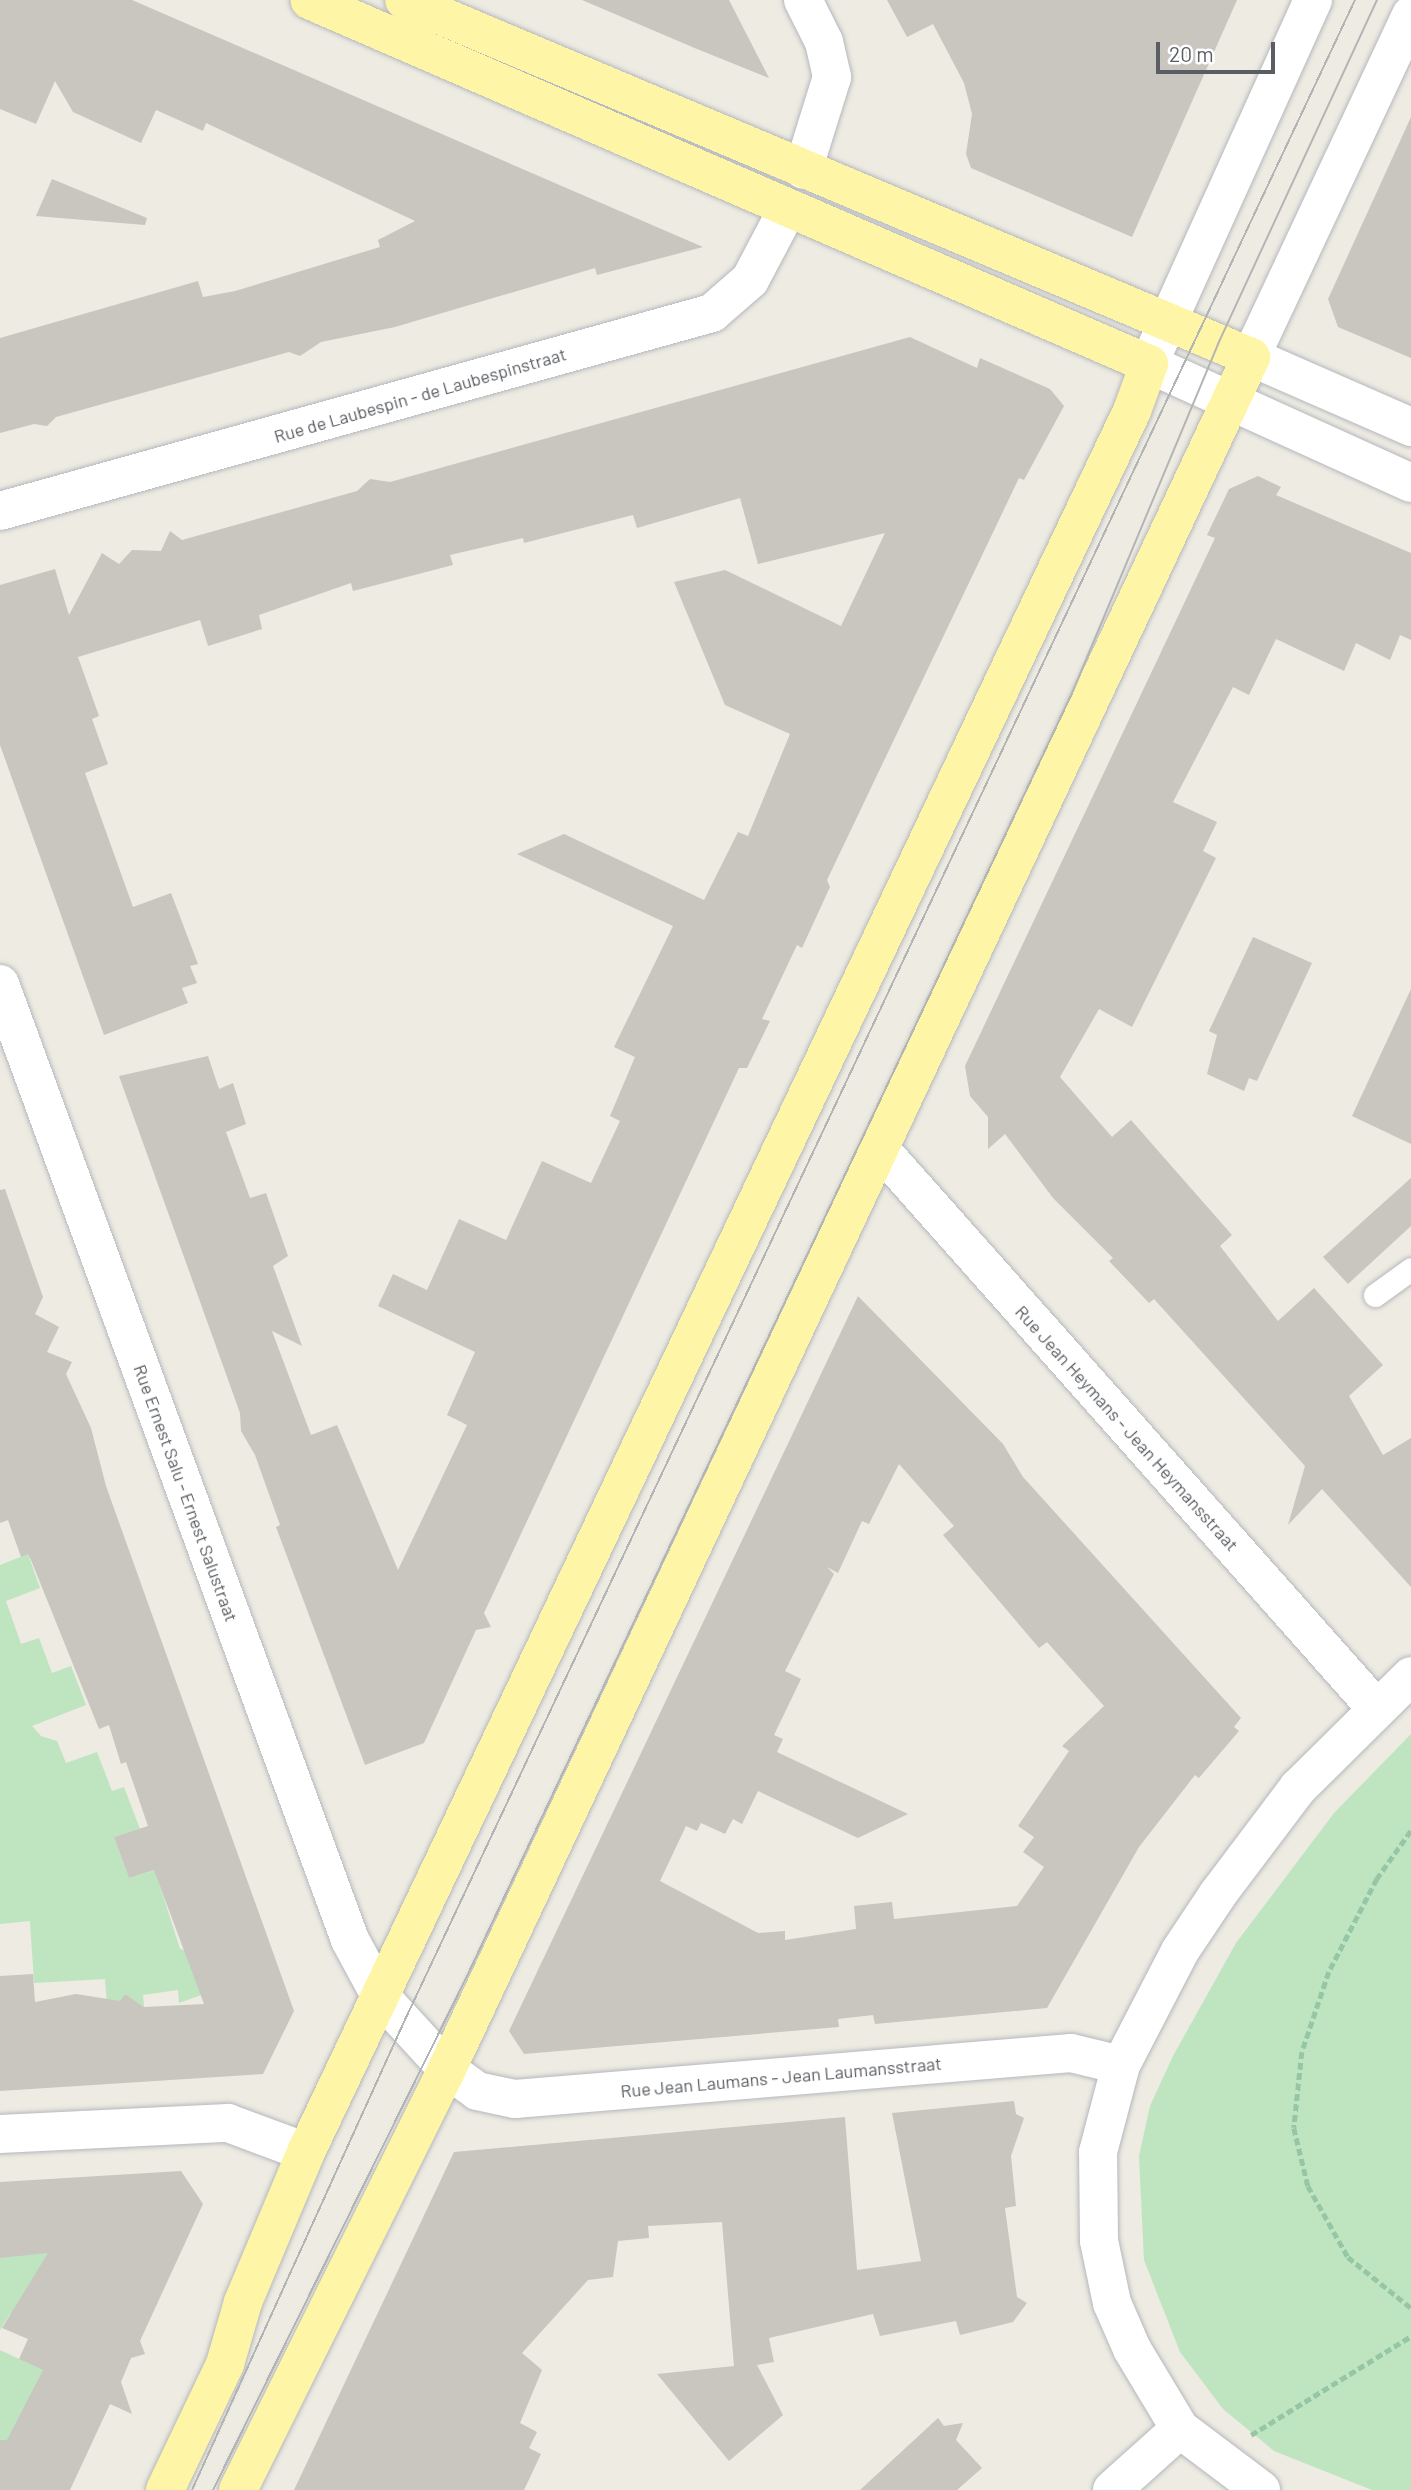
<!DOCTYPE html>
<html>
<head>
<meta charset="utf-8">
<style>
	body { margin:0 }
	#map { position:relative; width:1411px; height:2490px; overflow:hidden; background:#edebe2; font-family:Barlow,sans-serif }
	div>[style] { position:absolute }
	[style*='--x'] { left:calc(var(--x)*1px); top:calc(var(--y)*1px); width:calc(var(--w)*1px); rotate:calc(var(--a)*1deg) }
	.green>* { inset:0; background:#bee5c0 }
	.building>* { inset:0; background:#c8c6bf }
	.path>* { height:4.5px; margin-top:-2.25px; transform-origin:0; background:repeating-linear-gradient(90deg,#97c6a7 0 7px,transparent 0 10.5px) }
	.roads { filter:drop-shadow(0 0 2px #b5b8bd) drop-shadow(0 0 2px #b5b8bd) }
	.lane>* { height:23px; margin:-11.5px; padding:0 11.5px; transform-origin:11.5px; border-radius:11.5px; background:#fff }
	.street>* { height:38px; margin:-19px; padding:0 19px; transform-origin:19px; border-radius:19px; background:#fff }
	.secondary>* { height:38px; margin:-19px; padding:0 19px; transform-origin:19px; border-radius:19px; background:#fff }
	.primary>* { height:38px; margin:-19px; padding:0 19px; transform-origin:19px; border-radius:19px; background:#fff5a6 }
	.tram>* { height:2px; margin:-1px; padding:0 1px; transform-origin:1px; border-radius:1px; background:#b3b4b4 }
	span { translate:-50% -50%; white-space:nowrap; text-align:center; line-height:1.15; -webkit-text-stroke:6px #fff; paint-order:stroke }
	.street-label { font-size:18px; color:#5a5e63 }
	.scale { position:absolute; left:1156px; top:42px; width:119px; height:32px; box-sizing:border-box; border:4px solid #5a5e63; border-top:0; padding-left:9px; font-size:21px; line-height:24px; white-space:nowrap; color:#5a5e63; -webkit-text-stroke:5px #fff; paint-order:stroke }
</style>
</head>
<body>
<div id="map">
	<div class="green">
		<div style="clip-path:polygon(28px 1554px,40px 1588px,6px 1601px,21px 1644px,39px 1638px,52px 1673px,71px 1666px,86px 1705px,32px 1726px,41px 1736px,57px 1741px,66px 1763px,97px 1752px,112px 1791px,124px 1787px,140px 1829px,114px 1837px,129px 1878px,155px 1870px,180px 1949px,191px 1952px,207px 1993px,179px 2003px,178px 1990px,143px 1995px,144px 2007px,125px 1994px,108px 2018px,105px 1979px,34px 1983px,30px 1921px,0 1924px,0 1565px)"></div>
		<div style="clip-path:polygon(1411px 1734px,1411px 2490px,1372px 2490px,1274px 2451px,1223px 2409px,1180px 2352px,1144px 2260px,1139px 2156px,1150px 2106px,1173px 2056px,1236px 1943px,1334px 1813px)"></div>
		<div style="clip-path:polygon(59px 2233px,18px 2318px,10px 2314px,0 2330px,0 2258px)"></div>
		<div style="clip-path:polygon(0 2350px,43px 2370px,15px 2440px,0 2440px)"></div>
	</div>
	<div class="building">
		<div style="clip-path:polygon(0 0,132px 0,703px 247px,597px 275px,595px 268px,395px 327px,321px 342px,300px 356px,289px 352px,56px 417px,47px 426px,34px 424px,0 433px,0 338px,198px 281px,203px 297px,235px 291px,380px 247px,378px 240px,415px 221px,206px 123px,203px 131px,156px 110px,141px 143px,73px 112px,55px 81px,36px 124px,0 109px)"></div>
		<div style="clip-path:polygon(582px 0,729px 0,769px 78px,697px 49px)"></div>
		<div style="clip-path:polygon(887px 0,1237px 0,1132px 237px,971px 168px,966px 154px,972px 114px,964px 83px,933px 24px,907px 37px)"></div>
		<div style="clip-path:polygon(1411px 117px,1411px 358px,1338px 327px,1328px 299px)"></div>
		<div style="clip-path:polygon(52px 179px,147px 218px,145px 225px,36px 216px)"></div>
		<div style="clip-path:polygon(910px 337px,977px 368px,980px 358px,1050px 389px,1064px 406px,1024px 480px,1019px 478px,827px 880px,830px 887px,802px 948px,797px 945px,762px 1019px,770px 1021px,747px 1068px,739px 1068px,484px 1613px,491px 1627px,476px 1630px,424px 1743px,365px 1765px,276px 1527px,280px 1525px,255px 1455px,241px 1431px,240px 1413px,119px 1076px,208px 1056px,219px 1089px,233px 1083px,246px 1124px,226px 1132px,250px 1198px,266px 1193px,288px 1256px,273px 1266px,302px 1346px,272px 1331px,311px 1435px,337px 1425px,398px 1570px,467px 1425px,447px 1415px,475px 1352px,378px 1306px,393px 1274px,427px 1290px,459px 1219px,506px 1240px,542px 1161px,591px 1183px,620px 1121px,610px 1116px,635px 1057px,614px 1047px,673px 926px,517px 854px,564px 834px,704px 900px,738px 832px,748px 836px,790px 734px,725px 705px,674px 582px,725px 570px,841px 626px,885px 533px,758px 564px,740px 498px,637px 528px,633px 515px,524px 543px,523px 538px,450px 555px,453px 565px,353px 591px,351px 583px,259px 615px,262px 629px,208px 646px,200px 620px,78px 657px,99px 716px,92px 719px,108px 764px,85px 773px,133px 907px,171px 893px,198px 964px,190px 966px,197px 983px,182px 988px,188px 1003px,104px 1035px,0 745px,0 585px,55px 569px,69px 615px,102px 553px,119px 564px,132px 550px,161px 551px,170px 531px,182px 540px,357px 491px,370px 479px,390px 482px)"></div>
		<div style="clip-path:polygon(1258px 476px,1281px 487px,1276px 495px,1411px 553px,1411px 640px,1400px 635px,1390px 660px,1356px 643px,1344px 671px,1276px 639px,1249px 695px,1233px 687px,1173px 802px,1217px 822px,1203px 851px,1216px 858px,1132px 1027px,1099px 1009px,1060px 1077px,1112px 1137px,1131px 1120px,1232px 1235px,1220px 1246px,1278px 1321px,1314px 1288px,1383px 1365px,1349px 1396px,1383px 1455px,1411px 1438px,1411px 1587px,1322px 1489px,1288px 1525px,1305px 1466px,1154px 1299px,1149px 1303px,1109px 1261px,1113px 1258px,1053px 1198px,1005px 1134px,988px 1149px,988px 1117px,970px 1096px,965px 1066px,1215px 538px,1207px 535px,1229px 489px)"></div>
		<div style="clip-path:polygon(1253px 937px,1312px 963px,1257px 1081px,1249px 1078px,1244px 1091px,1207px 1074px,1217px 1035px,1209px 1031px)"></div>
		<div style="clip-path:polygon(1411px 989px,1411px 1144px,1352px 1116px)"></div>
		<div style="clip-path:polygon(1411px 1178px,1411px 1226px,1348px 1284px,1323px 1257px)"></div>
		<div style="clip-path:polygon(5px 1189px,43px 1297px,35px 1314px,59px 1327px,47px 1352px,72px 1362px,66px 1374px,91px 1428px,106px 1486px,294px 2011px,263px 2074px,0 2091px,0 1976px,33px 1974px,35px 2002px,76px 1994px,120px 2001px,125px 1994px,144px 2007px,204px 2004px,154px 1870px,129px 1878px,114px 1837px,148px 1826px,126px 1762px,121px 1764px,109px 1725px,99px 1729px,31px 1560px,28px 1554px,21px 1557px,8px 1520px,0 1523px,0 1190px)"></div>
		<div style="clip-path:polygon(evenodd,858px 1296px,1003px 1444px,1023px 1477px,1241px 1718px,1234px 1727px,1239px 1731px,1199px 1778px,1195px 1775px,1139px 1847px,1047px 2008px,875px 2024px,873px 2015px,838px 2019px,839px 2027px,524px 2054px,509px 2031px,858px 1296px,899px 1464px,954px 1526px,943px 1535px,1039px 1648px,1047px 1642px,1104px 1706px,1062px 1746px,1069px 1751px,1018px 1826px,1034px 1837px,1023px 1852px,1044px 1867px,1017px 1906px,894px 1919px,892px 1902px,854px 1906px,856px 1929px,785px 1940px,785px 1931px,758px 1933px,660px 1881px,686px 1826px,697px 1831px,701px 1823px,725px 1834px,733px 1819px,742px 1824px,758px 1791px,858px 1838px,908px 1814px,777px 1752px,783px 1739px,774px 1735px,801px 1679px,785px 1671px,834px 1574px,827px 1567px,838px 1573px,862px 1521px,869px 1524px,899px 1464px)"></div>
		<div style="clip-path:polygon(1014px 2101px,1016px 2114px,1024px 2118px,1011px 2156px,1016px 2206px,1005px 2208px,1017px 2297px,1027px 2303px,1013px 2322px,960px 2335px,956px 2321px,880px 2336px,873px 2314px,769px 2338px,774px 2362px,757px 2365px,783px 2415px,729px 2461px,657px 2374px,734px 2366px,722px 2222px,648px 2226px,649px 2238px,618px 2241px,613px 2277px,588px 2280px,522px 2353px,542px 2370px,520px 2423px,537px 2432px,529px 2448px,541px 2454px,524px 2490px,294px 2490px,454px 2152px,845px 2117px,857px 2270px,921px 2261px,892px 2113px)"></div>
		<div style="clip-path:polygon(181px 2171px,203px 2204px,140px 2341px,145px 2354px,131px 2358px,121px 2382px,132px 2414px,110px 2404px,70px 2490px,0 2490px,0 2440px,7px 2440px,43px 2370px,19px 2359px,28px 2339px,2px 2328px,48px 2253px,0 2258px,0 2182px)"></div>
		<div style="clip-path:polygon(938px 2418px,944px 2426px,963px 2423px,956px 2440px,982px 2468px,957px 2490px,860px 2490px)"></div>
	</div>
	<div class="path">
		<div style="--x:1411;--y:1831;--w:59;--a:125.3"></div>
		<div style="--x:1377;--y:1879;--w:105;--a:117.3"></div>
		<div style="--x:1329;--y:1972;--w:84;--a:108.6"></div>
		<div style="--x:1302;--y:2052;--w:76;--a:96"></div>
		<div style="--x:1294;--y:2128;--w:60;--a:76.4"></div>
		<div style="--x:1308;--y:2186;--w:81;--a:60.6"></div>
		<div style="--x:1348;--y:2257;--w:81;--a:39"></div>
		<div style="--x:1251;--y:2435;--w:188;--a:-31.7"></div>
	</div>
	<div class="roads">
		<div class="lane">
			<div style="--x:1375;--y:1295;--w:44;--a:-35.8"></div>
		</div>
		<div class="street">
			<div style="--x:803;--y:0;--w:47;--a:63.4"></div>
			<div style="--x:824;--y:42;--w:36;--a:77"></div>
			<div style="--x:832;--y:77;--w:97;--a:107.3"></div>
			<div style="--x:0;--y:511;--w:739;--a:-15.54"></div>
			<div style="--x:712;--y:313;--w:50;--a:-41"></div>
			<div style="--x:750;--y:280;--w:81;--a:-62.2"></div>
			<div style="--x:0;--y:984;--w:1018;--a:69.89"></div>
			<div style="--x:350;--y:1940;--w:65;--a:61.5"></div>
			<div style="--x:880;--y:1149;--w:746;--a:48.42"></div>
			<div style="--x:447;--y:2069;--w:37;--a:36"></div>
			<div style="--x:477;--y:2091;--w:39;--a:12"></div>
			<div style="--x:515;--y:2099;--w:558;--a:-4.73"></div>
			<div style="--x:1071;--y:2053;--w:51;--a:13.5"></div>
			<div style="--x:0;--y:2134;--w:228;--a:-2.8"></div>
			<div style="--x:228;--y:2123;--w:83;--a:20.4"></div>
			<div style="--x:1112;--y:2490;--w:91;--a:-41.9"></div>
			<div style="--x:1261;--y:2490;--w:101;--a:-143"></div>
			<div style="--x:1180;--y:2429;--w:93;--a:-121"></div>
			<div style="--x:1132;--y:2349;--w:50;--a:-113.5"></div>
			<div style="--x:1112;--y:2303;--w:63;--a:-101.8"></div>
			<div style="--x:1099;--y:2241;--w:89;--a:-90.6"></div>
			<div style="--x:1098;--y:2152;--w:90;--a:-75.2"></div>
			<div style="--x:1121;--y:2065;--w:128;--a:-62.6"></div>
			<div style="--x:1180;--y:1951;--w:69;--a:-56.3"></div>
			<div style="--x:1218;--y:1894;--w:133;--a:-53"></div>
			<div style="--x:1298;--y:1788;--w:159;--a:-44.7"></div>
		</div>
		<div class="secondary">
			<div style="--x:1313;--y:0;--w:399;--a:114.3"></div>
			<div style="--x:1149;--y:364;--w:288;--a:24.4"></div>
			<div style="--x:1411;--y:15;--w:378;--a:115.1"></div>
			<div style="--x:1251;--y:357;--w:175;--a:23.6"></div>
			<div style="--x:381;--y:1997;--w:98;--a:47.5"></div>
		</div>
		<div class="primary">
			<div style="--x:165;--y:2490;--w:140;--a:-64.5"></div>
			<div style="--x:225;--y:2364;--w:65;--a:-73.8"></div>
			<div style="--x:243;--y:2302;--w:163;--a:-67.2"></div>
			<div style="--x:306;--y:2152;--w:1927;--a:-64.62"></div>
			<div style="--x:1132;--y:411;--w:50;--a:-70.1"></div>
			<div style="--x:1149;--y:364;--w:915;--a:-156.57"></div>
			<div style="--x:238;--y:2490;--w:470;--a:-63.6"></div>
			<div style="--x:447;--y:2069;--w:1891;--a:-64.84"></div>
			<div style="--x:1251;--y:357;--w:919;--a:-157.15"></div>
		</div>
	</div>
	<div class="tram">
		<div style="--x:192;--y:2490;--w:512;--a:-65.64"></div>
		<div style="--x:403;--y:2024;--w:2237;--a:-64.81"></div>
		<div style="--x:213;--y:2490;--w:576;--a:-63.7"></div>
		<div style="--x:468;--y:1974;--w:1418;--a:-64.75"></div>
		<div style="--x:1073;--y:691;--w:376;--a:-67.3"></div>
		<div style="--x:1218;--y:344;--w:379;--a:-65.2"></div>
	</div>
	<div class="street-label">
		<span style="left:420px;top:395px;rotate:-16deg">Rue de Laubespin - de Laubespinstraat</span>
		<span style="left:1127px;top:1428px;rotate:48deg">Rue Jean Heymans - Jean Heymansstraat</span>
		<span style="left:186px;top:1493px;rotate:70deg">Rue Ernest Salu - Ernest Salustraat</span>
		<span style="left:781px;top:2077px;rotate:-5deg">Rue Jean Laumans - Jean Laumansstraat</span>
	</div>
	<div class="scale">20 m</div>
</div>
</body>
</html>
